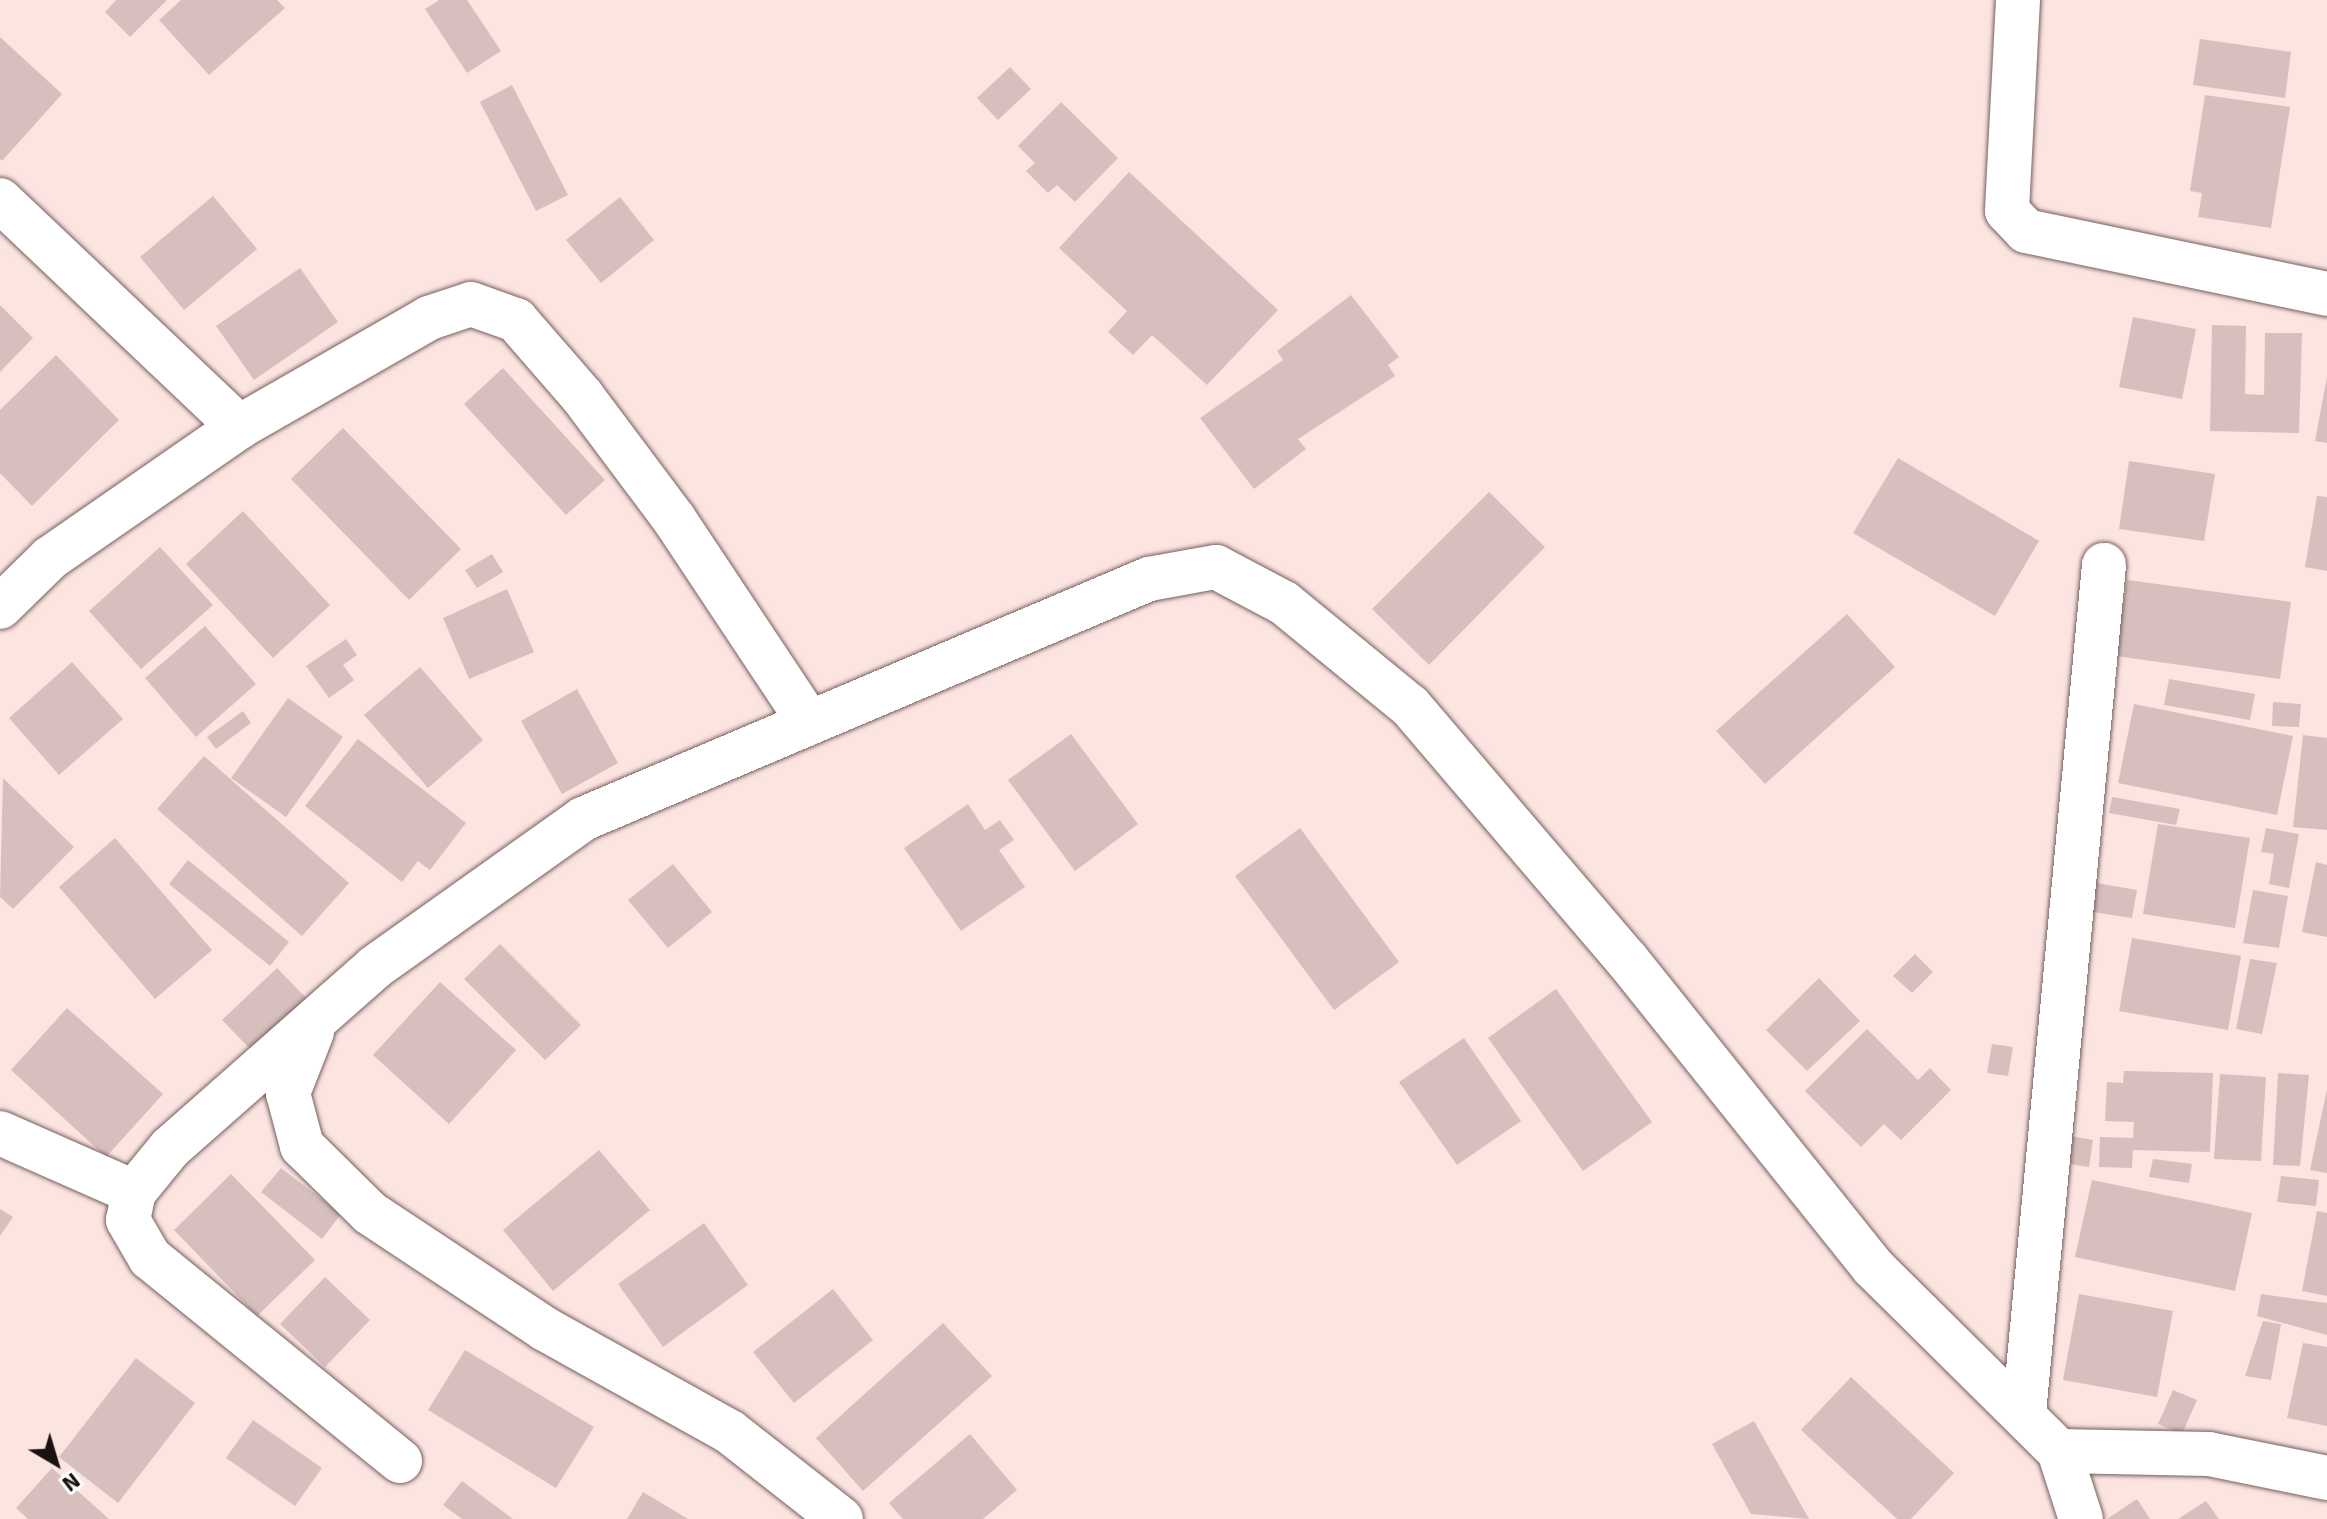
<!DOCTYPE html>
<html>
<head>
<meta charset="utf-8">
<style>
	body { margin:0 }
	#map { position:relative; width:2327px; height:1519px; overflow:hidden; background:#fce4e1; font-family:Signika,sans-serif }
	div>[style] { position:absolute }
	[style*='--x'] { left:calc(var(--x)*1px); top:calc(var(--y)*1px); width:calc(var(--w)*1px); rotate:calc(var(--a)*1deg) }
	.building>* { inset:0; background:#d7bfbd }
	.roads { filter:drop-shadow(0 0 2px #75605e) drop-shadow(0 0 2px #75605e) }
	.minor>* { height:44px; margin:-22px; padding:0 22px; transform-origin:22px; border-radius:22px; background:#fff }
	span { translate:-50% -50%; white-space:nowrap; text-align:center; line-height:1.15; -webkit-text-stroke:6px #fff; paint-order:stroke }
	.north { position:absolute; left:16px; top:1423px; width:80px; height:80px; -webkit-text-stroke:6px #fff; paint-order:stroke; rotate:142deg; font-size:22px; font-weight:700; line-height:32px; text-align:center; color:#1b1312 }
	.north::after { content:''; display:block; margin:auto; width:28px; height:36px; background:#1b1312; clip-path:polygon(50% 0,100% 100%,50% 72%,0 100%) }
</style>
</head>
<body>
<div id="map">
	<div class="building">
		<div style="clip-path:polygon(116px 0,167px 0,130px 37px,105px 12px)"></div>
		<div style="clip-path:polygon(181px 0,277px 0,285px 8px,209px 75px,159px 20px)"></div>
		<div style="clip-path:polygon(439px 0,467px 0,501px 51px,467px 73px,425px 9px)"></div>
		<div style="clip-path:polygon(0 37px,62px 94px,2px 161px,0 159px)"></div>
		<div style="clip-path:polygon(2200px 39px,2291px 52px,2285px 98px,2193px 85px)"></div>
		<div style="clip-path:polygon(1010px 67px,1031px 89px,998px 120px,977px 98px)"></div>
		<div style="clip-path:polygon(512px 85px,568px 195px,536px 211px,480px 102px)"></div>
		<div style="clip-path:polygon(2205px 95px,2290px 107px,2271px 228px,2198px 217px,2202px 193px,2190px 191px)"></div>
		<div style="clip-path:polygon(1061px 102px,1118px 158px,1075px 202px,1057px 185px,1048px 193px,1026px 171px,1035px 163px,1018px 146px)"></div>
		<div style="clip-path:polygon(1129px 172px,1278px 310px,1207px 385px,1152px 335px,1133px 355px,1108px 332px,1127px 311px,1059px 248px)"></div>
		<div style="clip-path:polygon(213px 196px,257px 249px,184px 310px,140px 257px)"></div>
		<div style="clip-path:polygon(620px 197px,654px 240px,601px 283px,566px 240px)"></div>
		<div style="clip-path:polygon(300px 268px,338px 322px,254px 380px,216px 326px)"></div>
		<div style="clip-path:polygon(1351px 295px,1399px 357px,1388px 365px,1395px 376px,1298px 439px,1306px 449px,1254px 489px,1200px 418px,1283px 360px,1277px 351px)"></div>
		<div style="clip-path:polygon(0 305px,33px 338px,0 372px)"></div>
		<div style="clip-path:polygon(2133px 317px,2196px 329px,2182px 399px,2119px 387px)"></div>
		<div style="clip-path:polygon(2212px 325px,2246px 326px,2245px 394px,2264px 395px,2265px 333px,2302px 333px,2299px 433px,2210px 431px)"></div>
		<div style="clip-path:polygon(56px 355px,119px 420px,32px 506px,0 473px,0 410px)"></div>
		<div style="clip-path:polygon(503px 368px,605px 480px,566px 515px,464px 404px)"></div>
		<div style="clip-path:polygon(2327px 377px,2327px 443px,2315px 441px)"></div>
		<div style="clip-path:polygon(343px 428px,461px 549px,409px 600px,291px 479px)"></div>
		<div style="clip-path:polygon(1898px 458px,2039px 541px,1995px 616px,1853px 533px)"></div>
		<div style="clip-path:polygon(2129px 461px,2215px 474px,2204px 541px,2119px 529px)"></div>
		<div style="clip-path:polygon(1489px 492px,1545px 547px,1429px 665px,1372px 609px)"></div>
		<div style="clip-path:polygon(2317px 496px,2327px 497px,2327px 571px,2305px 567px)"></div>
		<div style="clip-path:polygon(243px 511px,330px 605px,273px 658px,186px 564px)"></div>
		<div style="clip-path:polygon(160px 547px,213px 605px,141px 669px,89px 611px)"></div>
		<div style="clip-path:polygon(492px 554px,503px 572px,477px 588px,465px 570px)"></div>
		<div style="clip-path:polygon(2127px 580px,2291px 602px,2280px 679px,2116px 656px)"></div>
		<div style="clip-path:polygon(507px 589px,534px 652px,469px 679px,443px 618px)"></div>
		<div style="clip-path:polygon(1847px 614px,1895px 667px,1765px 784px,1716px 731px)"></div>
		<div style="clip-path:polygon(205px 626px,256px 684px,196px 737px,145px 678px)"></div>
		<div style="clip-path:polygon(346px 639px,357px 655px,343px 665px,354px 680px,329px 698px,306px 666px)"></div>
		<div style="clip-path:polygon(72px 662px,123px 719px,59px 775px,9px 718px)"></div>
		<div style="clip-path:polygon(420px 667px,483px 740px,428px 788px,364px 715px)"></div>
		<div style="clip-path:polygon(2169px 679px,2255px 694px,2250px 720px,2164px 705px)"></div>
		<div style="clip-path:polygon(577px 689px,618px 763px,562px 794px,521px 721px)"></div>
		<div style="clip-path:polygon(288px 698px,343px 737px,286px 817px,231px 778px)"></div>
		<div style="clip-path:polygon(2273px 702px,2301px 704px,2299px 727px,2272px 726px)"></div>
		<div style="clip-path:polygon(2134px 704px,2293px 736px,2277px 815px,2118px 783px)"></div>
		<div style="clip-path:polygon(243px 711px,251px 723px,216px 749px,207px 737px)"></div>
		<div style="clip-path:polygon(1071px 734px,1138px 824px,1075px 871px,1008px 780px)"></div>
		<div style="clip-path:polygon(2303px 735px,2327px 738px,2327px 830px,2293px 827px)"></div>
		<div style="clip-path:polygon(358px 739px,466px 823px,430px 870px,418px 861px,402px 882px,305px 806px)"></div>
		<div style="clip-path:polygon(204px 756px,349px 883px,302px 936px,157px 809px)"></div>
		<div style="clip-path:polygon(3px 778px,74px 847px,13px 909px,0 897px)"></div>
		<div style="clip-path:polygon(2112px 797px,2180px 809px,2176px 825px,2109px 813px)"></div>
		<div style="clip-path:polygon(968px 804px,985px 830px,1000px 820px,1014px 840px,999px 850px,1025px 887px,961px 931px,904px 848px)"></div>
		<div style="clip-path:polygon(2158px 824px,2250px 838px,2235px 928px,2143px 914px)"></div>
		<div style="clip-path:polygon(1300px 828px,1399px 962px,1334px 1010px,1235px 876px)"></div>
		<div style="clip-path:polygon(2266px 828px,2299px 834px,2289px 888px,2269px 884px,2274px 854px,2261px 852px)"></div>
		<div style="clip-path:polygon(115px 838px,212px 950px,155px 999px,59px 887px)"></div>
		<div style="clip-path:polygon(188px 860px,289px 942px,270px 966px,169px 884px)"></div>
		<div style="clip-path:polygon(2316px 862px,2327px 865px,2327px 937px,2302px 932px)"></div>
		<div style="clip-path:polygon(673px 864px,712px 912px,668px 948px,628px 900px)"></div>
		<div style="clip-path:polygon(2085px 881px,2137px 890px,2132px 918px,2079px 910px)"></div>
		<div style="clip-path:polygon(2253px 890px,2288px 896px,2279px 948px,2243px 943px)"></div>
		<div style="clip-path:polygon(2132px 938px,2241px 956px,2228px 1030px,2119px 1011px)"></div>
		<div style="clip-path:polygon(500px 944px,581px 1025px,545px 1060px,464px 979px)"></div>
		<div style="clip-path:polygon(1915px 954px,1933px 972px,1912px 993px,1893px 976px)"></div>
		<div style="clip-path:polygon(2250px 959px,2277px 963px,2262px 1034px,2236px 1029px)"></div>
		<div style="clip-path:polygon(277px 968px,311px 1003px,257px 1056px,222px 1020px)"></div>
		<div style="clip-path:polygon(1819px 978px,1860px 1021px,1807px 1071px,1766px 1030px)"></div>
		<div style="clip-path:polygon(440px 982px,516px 1050px,449px 1124px,373px 1055px)"></div>
		<div style="clip-path:polygon(1556px 989px,1652px 1122px,1583px 1171px,1488px 1038px)"></div>
		<div style="clip-path:polygon(67px 1008px,163px 1094px,106px 1157px,11px 1070px)"></div>
		<div style="clip-path:polygon(1867px 1029px,1918px 1080px,1930px 1068px,1951px 1090px,1901px 1140px,1884px 1124px,1861px 1147px,1805px 1091px)"></div>
		<div style="clip-path:polygon(1464px 1038px,1521px 1121px,1457px 1165px,1399px 1082px)"></div>
		<div style="clip-path:polygon(1992px 1044px,2013px 1047px,2008px 1076px,1987px 1073px)"></div>
		<div style="clip-path:polygon(2124px 1071px,2213px 1073px,2210px 1152px,2133px 1150px,2132px 1168px,2099px 1167px,2100px 1137px,2133px 1138px,2134px 1122px,2105px 1121px,2107px 1082px,2123px 1083px)"></div>
		<div style="clip-path:polygon(2278px 1073px,2309px 1075px,2300px 1166px,2273px 1165px)"></div>
		<div style="clip-path:polygon(2220px 1074px,2266px 1077px,2261px 1161px,2214px 1159px)"></div>
		<div style="clip-path:polygon(2327px 1089px,2327px 1173px,2310px 1170px)"></div>
		<div style="clip-path:polygon(2060px 1134px,2093px 1140px,2089px 1167px,2055px 1162px)"></div>
		<div style="clip-path:polygon(599px 1150px,650px 1210px,553px 1291px,503px 1230px)"></div>
		<div style="clip-path:polygon(2153px 1159px,2192px 1164px,2189px 1183px,2149px 1177px)"></div>
		<div style="clip-path:polygon(281px 1168px,341px 1214px,322px 1239px,261px 1192px)"></div>
		<div style="clip-path:polygon(231px 1174px,315px 1260px,257px 1316px,174px 1230px)"></div>
		<div style="clip-path:polygon(2281px 1176px,2319px 1180px,2316px 1206px,2277px 1202px)"></div>
		<div style="clip-path:polygon(2092px 1180px,2252px 1213px,2235px 1291px,2075px 1257px)"></div>
		<div style="clip-path:polygon(0 1209px,13px 1217px,0 1236px)"></div>
		<div style="clip-path:polygon(2317px 1211px,2327px 1213px,2327px 1296px,2302px 1291px)"></div>
		<div style="clip-path:polygon(704px 1223px,748px 1285px,663px 1347px,618px 1284px)"></div>
		<div style="clip-path:polygon(325px 1277px,370px 1320px,325px 1367px,280px 1324px)"></div>
		<div style="clip-path:polygon(833px 1289px,873px 1340px,794px 1403px,753px 1352px)"></div>
		<div style="clip-path:polygon(2079px 1294px,2173px 1311px,2157px 1397px,2063px 1380px)"></div>
		<div style="clip-path:polygon(2261px 1294px,2327px 1303px,2327px 1335px,2257px 1316px)"></div>
		<div style="clip-path:polygon(2263px 1321px,2281px 1324px,2271px 1380px,2245px 1376px)"></div>
		<div style="clip-path:polygon(943px 1323px,992px 1376px,863px 1491px,816px 1438px)"></div>
		<div style="clip-path:polygon(2303px 1343px,2327px 1347px,2327px 1426px,2287px 1418px)"></div>
		<div style="clip-path:polygon(465px 1350px,594px 1427px,556px 1488px,428px 1410px)"></div>
		<div style="clip-path:polygon(136px 1358px,195px 1403px,118px 1503px,59px 1457px)"></div>
		<div style="clip-path:polygon(1851px 1377px,1954px 1473px,1911px 1519px,1897px 1519px,1801px 1430px)"></div>
		<div style="clip-path:polygon(2173px 1390px,2197px 1400px,2182px 1434px,2158px 1424px)"></div>
		<div style="clip-path:polygon(253px 1420px,322px 1468px,295px 1506px,226px 1458px)"></div>
		<div style="clip-path:polygon(1754px 1421px,1809px 1519px,1751px 1514px,1712px 1444px)"></div>
		<div style="clip-path:polygon(970px 1434px,1017px 1490px,983px 1519px,903px 1519px,889px 1503px)"></div>
		<div style="clip-path:polygon(52px 1468px,109px 1519px,28px 1519px,16px 1508px)"></div>
		<div style="clip-path:polygon(462px 1481px,513px 1519px,462px 1519px,443px 1505px)"></div>
		<div style="clip-path:polygon(643px 1492px,688px 1519px,627px 1519px)"></div>
		<div style="clip-path:polygon(2137px 1499px,2150px 1519px,2107px 1519px)"></div>
		<div style="clip-path:polygon(2206px 1501px,2219px 1519px,2178px 1519px)"></div>
	</div>
	<div class="roads">
		<div class="minor">
			<div style="--x:2018;--y:0;--w:211;--a:93"></div>
			<div style="--x:2007;--y:211;--w:28;--a:46"></div>
			<div style="--x:2026;--y:231;--w:308;--a:11.8"></div>
			<div style="--x:0;--y:200;--w:330;--a:43.5"></div>
			<div style="--x:0;--y:607;--w:70;--a:-44.4"></div>
			<div style="--x:50;--y:558;--w:230;--a:-34.7"></div>
			<div style="--x:239;--y:427;--w:219;--a:-29.8"></div>
			<div style="--x:429;--y:318;--w:44;--a:-18.4"></div>
			<div style="--x:471;--y:304;--w:48;--a:19.6"></div>
			<div style="--x:516;--y:320;--w:101;--a:49"></div>
			<div style="--x:582;--y:396;--w:154;--a:53.2"></div>
			<div style="--x:674;--y:519;--w:244;--a:56.4"></div>
			<div style="--x:312;--y:1032;--w:66;--a:111.5"></div>
			<div style="--x:288;--y:1093;--w:55;--a:75.2"></div>
			<div style="--x:302;--y:1146;--w:95;--a:44.6"></div>
			<div style="--x:370;--y:1213;--w:210;--a:33.5"></div>
			<div style="--x:545;--y:1329;--w:212;--a:29.1"></div>
			<div style="--x:730;--y:1432;--w:141;--a:38.1"></div>
			<div style="--x:0;--y:1133;--w:146;--a:23.8"></div>
			<div style="--x:2024;--y:1413;--w:852;--a:-84.61"></div>
			<div style="--x:2059;--y:1451;--w:150;--a:1.1"></div>
			<div style="--x:2209;--y:1454;--w:120;--a:11.5"></div>
			<div style="--x:400;--y:1461;--w:322;--a:-140.9"></div>
			<div style="--x:150;--y:1258;--w:44;--a:-120.1"></div>
			<div style="--x:128;--y:1220;--w:29;--a:-78"></div>
			<div style="--x:134;--y:1192;--w:57;--a:-50.7"></div>
			<div style="--x:170;--y:1148;--w:273;--a:-41.4"></div>
			<div style="--x:375;--y:967;--w:255;--a:-35.4"></div>
			<div style="--x:583;--y:819;--w:615;--a:-22.98"></div>
			<div style="--x:1149;--y:579;--w:68;--a:-10.2"></div>
			<div style="--x:1216;--y:567;--w:77;--a:27.9"></div>
			<div style="--x:1284;--y:603;--w:163;--a:39.3"></div>
			<div style="--x:1410;--y:706;--w:334;--a:49.5"></div>
			<div style="--x:1627;--y:960;--w:393;--a:51.3"></div>
			<div style="--x:1873;--y:1267;--w:262;--a:44.7"></div>
			<div style="--x:2059;--y:1451;--w:71;--a:72.1"></div>
		</div>
	</div>
	<div class="north">N</div>
</div>
</body>
</html>
